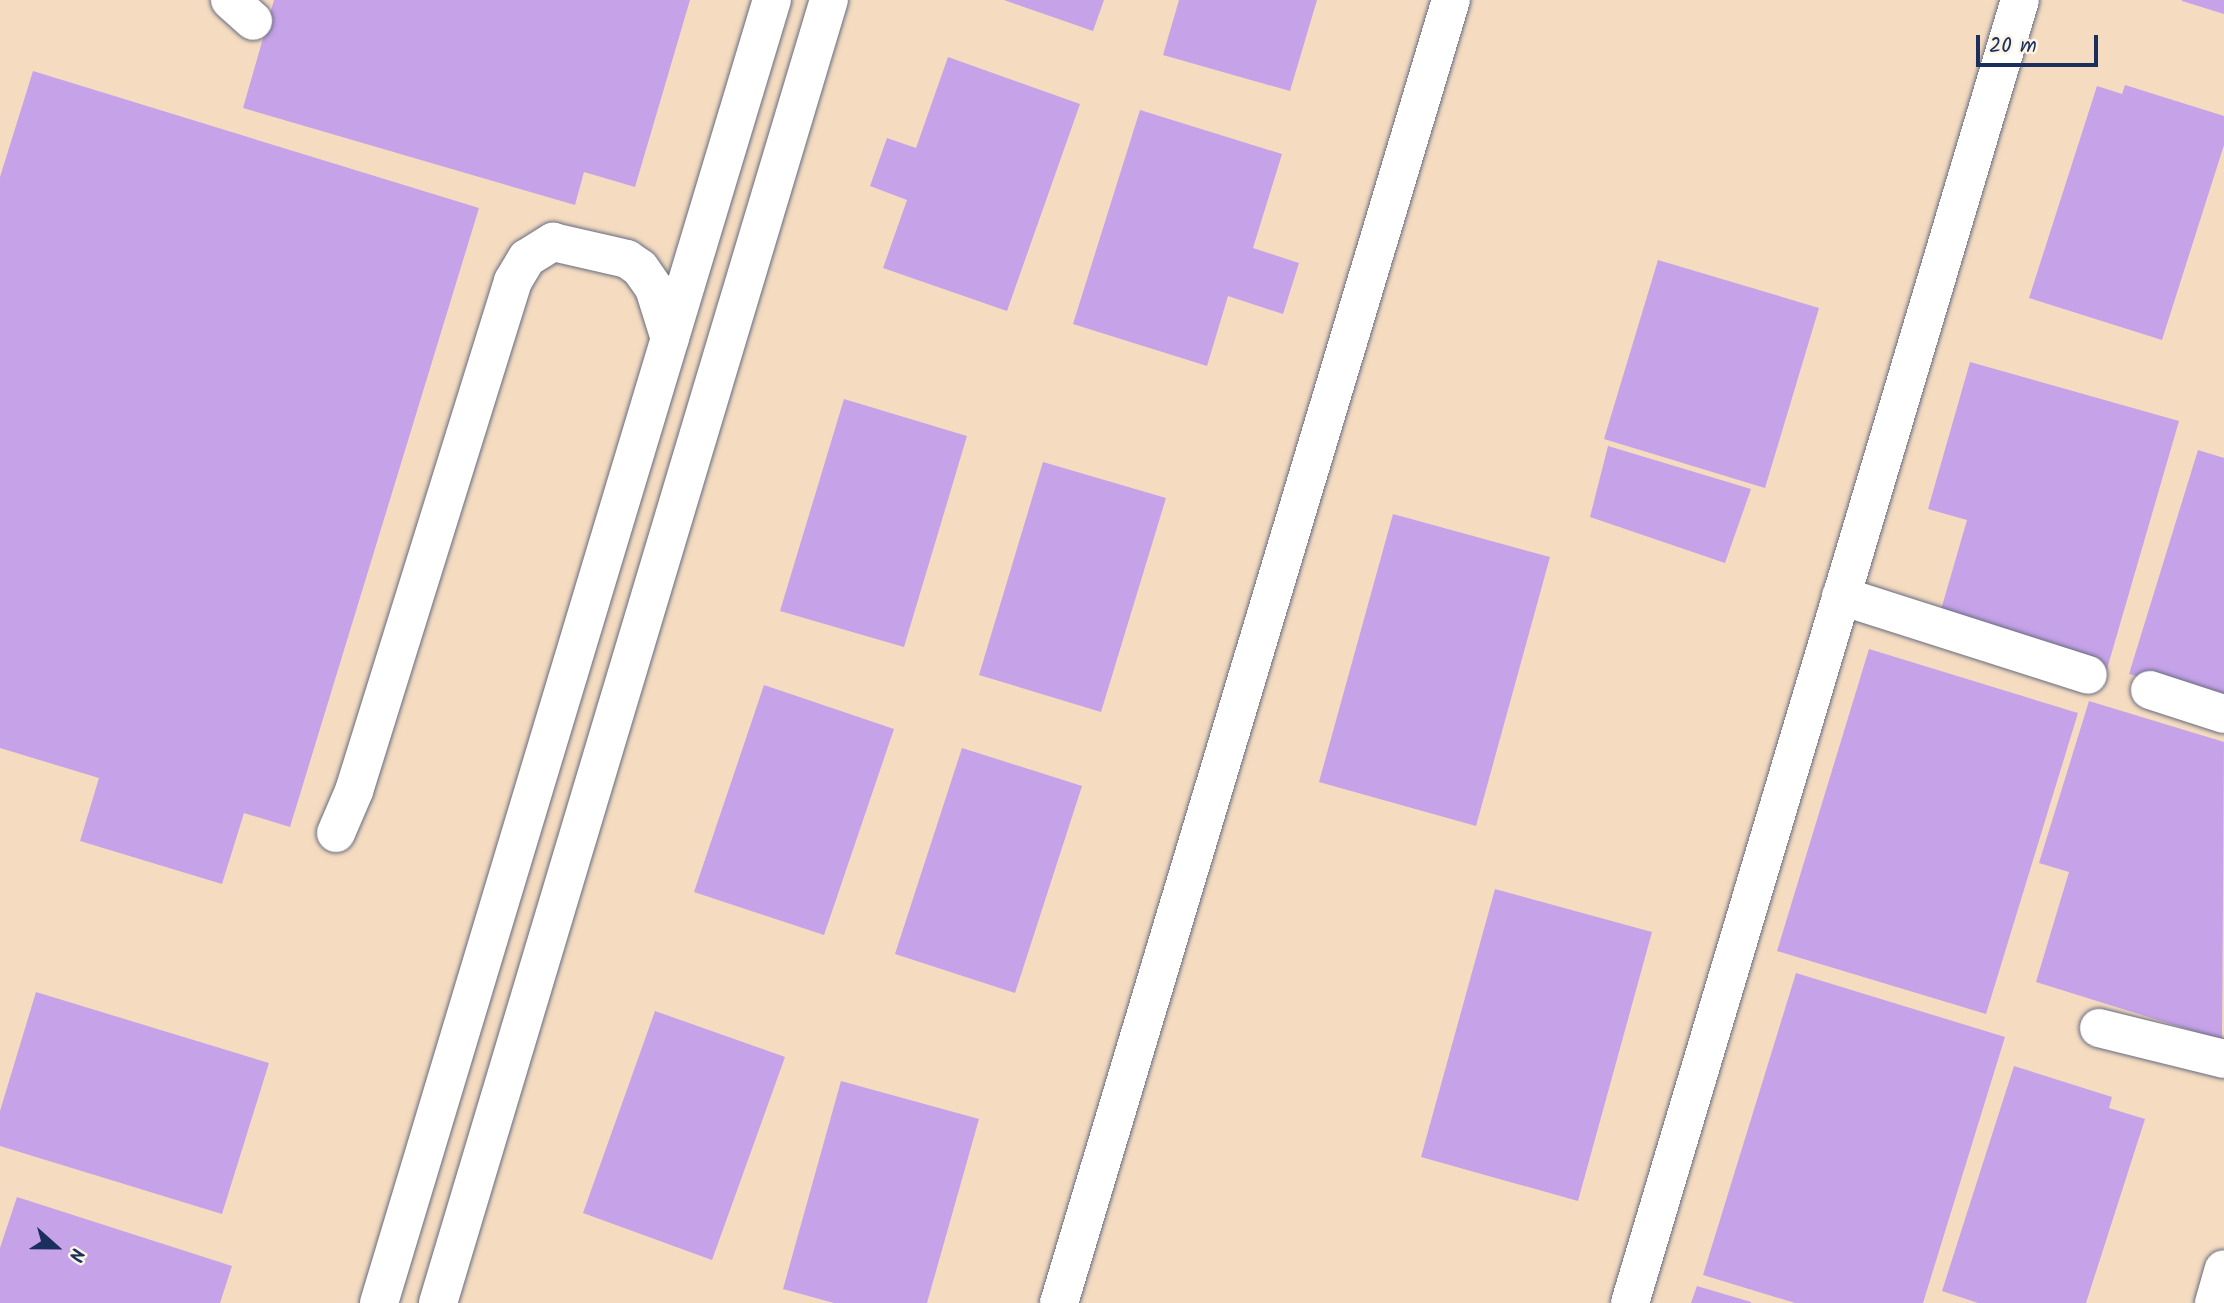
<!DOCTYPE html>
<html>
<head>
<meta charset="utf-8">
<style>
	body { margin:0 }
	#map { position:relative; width:2224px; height:1303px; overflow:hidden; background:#f5dcc0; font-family:Kalam,sans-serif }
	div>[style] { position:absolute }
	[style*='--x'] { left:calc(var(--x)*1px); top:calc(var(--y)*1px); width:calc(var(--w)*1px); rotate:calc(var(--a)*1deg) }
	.building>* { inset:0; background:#c6a2e8 }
	.roads { filter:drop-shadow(0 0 2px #676c80) drop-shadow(0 0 2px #676c80) }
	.minor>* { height:38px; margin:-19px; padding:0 19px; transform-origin:19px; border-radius:19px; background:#fff }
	span { translate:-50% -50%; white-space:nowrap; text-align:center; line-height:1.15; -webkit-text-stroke:5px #fcf5e5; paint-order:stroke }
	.north { position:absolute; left:21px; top:1212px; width:70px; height:70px; -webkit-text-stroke:5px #fcf5e5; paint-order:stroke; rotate:111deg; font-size:19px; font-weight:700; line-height:28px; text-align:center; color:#1b2f5e }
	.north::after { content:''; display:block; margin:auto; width:24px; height:32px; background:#1b2f5e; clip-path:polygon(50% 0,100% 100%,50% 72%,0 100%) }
	.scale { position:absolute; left:1976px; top:35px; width:122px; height:32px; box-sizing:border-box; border:4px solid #1b2f5e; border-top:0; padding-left:9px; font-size:21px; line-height:24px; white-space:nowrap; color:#1b2f5e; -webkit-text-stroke:5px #fcf5e5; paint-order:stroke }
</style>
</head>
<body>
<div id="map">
	<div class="building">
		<div style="clip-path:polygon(274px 0,690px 0,635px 187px,584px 172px,575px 205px,243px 108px)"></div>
		<div style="clip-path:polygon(1004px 0,1104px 0,1093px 31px)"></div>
		<div style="clip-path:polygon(1179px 0,1317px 0,1290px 91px,1163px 55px)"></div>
		<div style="clip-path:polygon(2182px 0,2224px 0,2224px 14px,2182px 1px)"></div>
		<div style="clip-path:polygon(948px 57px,1080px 104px,1007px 311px,883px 268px,907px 200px,870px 186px,887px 138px,916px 148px)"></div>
		<div style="clip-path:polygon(33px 71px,479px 208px,290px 827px,244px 813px,222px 884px,80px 841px,99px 778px,0 748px,0 177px)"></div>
		<div style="clip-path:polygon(2125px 85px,2224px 116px,2224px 145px,2162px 340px,2029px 298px,2097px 86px,2122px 94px)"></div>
		<div style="clip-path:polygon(1140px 110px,1282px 154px,1253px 248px,1299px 263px,1283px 314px,1228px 296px,1207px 366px,1073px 324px)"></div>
		<div style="clip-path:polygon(1658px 260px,1819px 308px,1765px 488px,1604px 439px)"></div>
		<div style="clip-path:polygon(1970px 362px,2179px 421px,2107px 669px,1938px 620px,1967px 520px,1928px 509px)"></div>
		<div style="clip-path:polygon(844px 399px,967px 436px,904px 647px,780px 611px)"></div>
		<div style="clip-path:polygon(1608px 446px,1751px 489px,1725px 563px,1590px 517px)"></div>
		<div style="clip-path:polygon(2198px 450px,2224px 458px,2224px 702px,2129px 674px)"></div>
		<div style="clip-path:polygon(1043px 462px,1166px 498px,1101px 712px,979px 675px)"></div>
		<div style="clip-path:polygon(1393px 514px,1550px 557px,1476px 826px,1319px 782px)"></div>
		<div style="clip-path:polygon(1869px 649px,2078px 713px,1986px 1014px,1777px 951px)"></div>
		<div style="clip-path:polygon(764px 685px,894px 729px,824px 935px,694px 892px)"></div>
		<div style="clip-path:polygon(2089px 701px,2224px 742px,2222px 1040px,2036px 982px,2069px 872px,2039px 863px)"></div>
		<div style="clip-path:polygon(962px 748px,1082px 786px,1015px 993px,895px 954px)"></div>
		<div style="clip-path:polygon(1495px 889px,1652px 932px,1578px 1201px,1421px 1157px)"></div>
		<div style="clip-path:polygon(1796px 973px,2005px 1037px,1923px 1303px,1795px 1303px,1703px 1275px)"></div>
		<div style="clip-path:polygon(36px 992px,269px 1063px,222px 1214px,0 1146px,0 1111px)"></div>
		<div style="clip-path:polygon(655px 1011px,785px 1057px,712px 1260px,583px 1213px)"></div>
		<div style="clip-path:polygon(2014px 1066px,2112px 1097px,2109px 1108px,2145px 1119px,2086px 1303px,1978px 1303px,1942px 1291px)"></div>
		<div style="clip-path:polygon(841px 1081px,979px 1119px,927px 1303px,834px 1303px,783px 1289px)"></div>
		<div style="clip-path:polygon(17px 1197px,232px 1266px,220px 1303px,0 1303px,0 1248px)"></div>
		<div style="clip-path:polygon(1697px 1286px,1751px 1302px,1751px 1303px,1691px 1303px)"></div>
	</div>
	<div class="roads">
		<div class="minor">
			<div style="--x:230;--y:0;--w:31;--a:42"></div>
			<div style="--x:1841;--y:596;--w:259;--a:17.7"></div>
			<div style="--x:2150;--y:690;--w:78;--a:18"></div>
			<div style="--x:336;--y:833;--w:46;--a:-66.8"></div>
			<div style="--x:354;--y:791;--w:534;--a:-72.68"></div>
			<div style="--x:513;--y:281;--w:27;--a:-59"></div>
			<div style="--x:527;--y:258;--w:31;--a:-32"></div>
			<div style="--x:553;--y:242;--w:76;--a:12.9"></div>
			<div style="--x:627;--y:259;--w:16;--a:35"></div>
			<div style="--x:640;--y:268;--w:24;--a:55"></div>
			<div style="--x:654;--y:288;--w:53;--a:72.6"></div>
			<div style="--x:2099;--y:1028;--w:129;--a:13.9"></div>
			<div style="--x:379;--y:1303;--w:1361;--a:-73.22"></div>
			<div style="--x:438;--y:1303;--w:1360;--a:-73.3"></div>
			<div style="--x:1059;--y:1303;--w:1361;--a:-73.26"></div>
			<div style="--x:1630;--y:1303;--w:1360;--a:-73.34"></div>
			<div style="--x:2214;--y:1303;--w:35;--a:-74"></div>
		</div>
	</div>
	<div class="north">N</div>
	<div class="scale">20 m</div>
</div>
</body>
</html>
